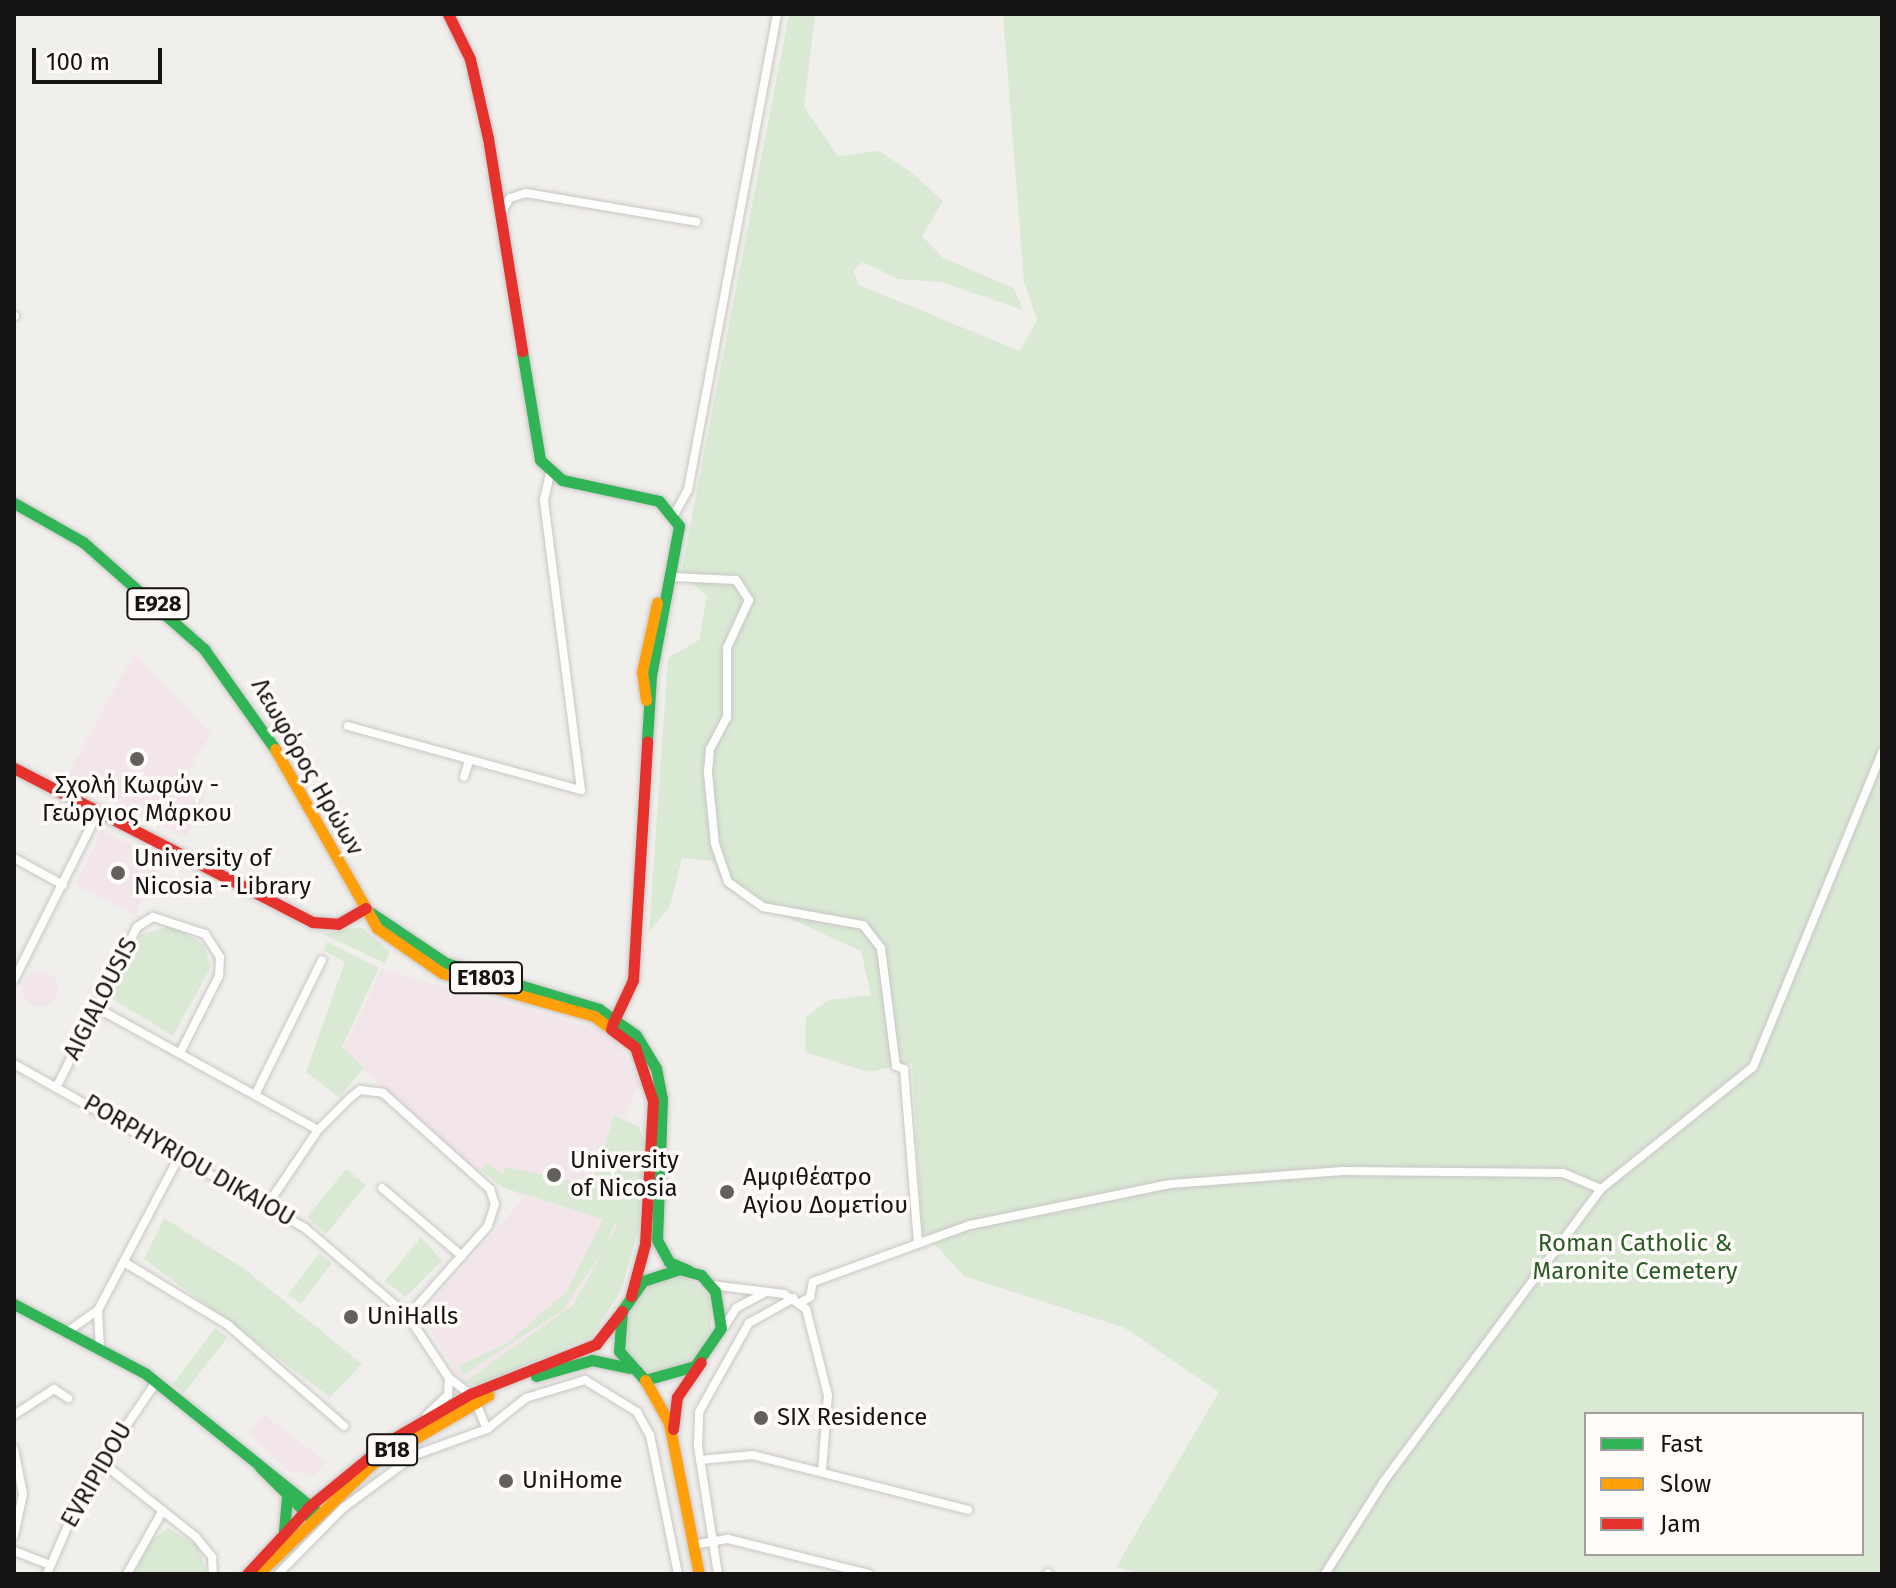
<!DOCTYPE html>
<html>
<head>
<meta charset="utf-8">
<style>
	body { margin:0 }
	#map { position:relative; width:1896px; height:1588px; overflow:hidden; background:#f1efec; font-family:"Fira Sans",sans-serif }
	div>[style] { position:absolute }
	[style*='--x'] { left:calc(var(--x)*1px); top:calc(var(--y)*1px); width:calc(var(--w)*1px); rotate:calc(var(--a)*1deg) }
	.education>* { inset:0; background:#f3e6eb }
	.round { border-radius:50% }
	.green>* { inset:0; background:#d9e9d4 }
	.roads { filter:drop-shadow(0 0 2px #c8c6c4) drop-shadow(0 0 2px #c8c6c4) }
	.street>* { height:8px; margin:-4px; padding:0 4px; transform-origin:4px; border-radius:4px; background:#fdfdfc }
	.fast>* { height:11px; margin:-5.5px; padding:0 5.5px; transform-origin:5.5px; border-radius:5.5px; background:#30b455 }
	.slow>* { height:11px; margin:-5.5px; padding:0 5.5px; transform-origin:5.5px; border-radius:5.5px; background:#ff9f0a }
	.jam>* { height:11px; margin:-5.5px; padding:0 5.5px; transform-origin:5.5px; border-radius:5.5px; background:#e5322d }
	.dots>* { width:22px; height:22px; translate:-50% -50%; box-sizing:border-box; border:4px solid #fffcf9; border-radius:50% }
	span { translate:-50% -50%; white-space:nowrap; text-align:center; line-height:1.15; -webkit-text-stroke:7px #fffcf9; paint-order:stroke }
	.shield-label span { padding:2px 6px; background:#fffcf9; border:2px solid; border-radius:6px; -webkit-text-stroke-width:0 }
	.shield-label { font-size:22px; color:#151412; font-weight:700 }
	.street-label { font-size:24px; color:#151412 }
	.poi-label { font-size:24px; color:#151412 }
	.left { translate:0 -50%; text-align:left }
	.park-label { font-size:24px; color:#2c5c26 }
	.frame { position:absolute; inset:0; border:16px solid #151412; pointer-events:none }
	.legend { position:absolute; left:1584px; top:1412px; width:280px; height:144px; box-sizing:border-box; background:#fffcf9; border:2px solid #a19f9d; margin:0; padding:10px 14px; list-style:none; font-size:24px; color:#151412 }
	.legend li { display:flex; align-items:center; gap:16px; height:40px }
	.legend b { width:40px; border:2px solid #a19f9d }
	.scale { position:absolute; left:32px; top:48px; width:130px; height:36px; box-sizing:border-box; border:4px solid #151412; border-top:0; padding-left:10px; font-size:24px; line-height:28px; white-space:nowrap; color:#151412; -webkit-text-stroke:6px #fffcf9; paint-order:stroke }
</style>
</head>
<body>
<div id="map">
	<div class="education">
		<div style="clip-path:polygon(134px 654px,211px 733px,186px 776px,207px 791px,187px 838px,66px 778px)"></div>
		<div style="clip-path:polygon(102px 830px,162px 860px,135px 915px,75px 885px)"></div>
		<div style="clip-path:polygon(382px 969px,610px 1033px,641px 1081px,624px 1118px,613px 1217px,618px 1226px,592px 1280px,552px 1326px,462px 1382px,422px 1314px,524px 1198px,467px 1162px,342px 1051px)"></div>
		<div class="round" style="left:22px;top:971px;width:36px;height:36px"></div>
		<div style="clip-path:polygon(265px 1415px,326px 1462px,314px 1476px,287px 1470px,248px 1434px)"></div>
	</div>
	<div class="green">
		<div style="clip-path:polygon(evenodd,789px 14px,815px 14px,804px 107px,838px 156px,879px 151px,912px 173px,943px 201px,922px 236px,943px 258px,1014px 288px,1023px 310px,941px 282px,898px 279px,863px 262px,853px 271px,859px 285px,1020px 351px,1037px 320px,1024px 282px,1003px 14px,1882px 14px,1882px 1574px,1140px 1574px,1116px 1567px,1219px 1392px,1125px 1328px,964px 1276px,922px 1230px,912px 1063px,868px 1072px,805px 1052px,806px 1017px,829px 1000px,871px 995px,861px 951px,725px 889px,713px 861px,682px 858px,670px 907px,649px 932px,668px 658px,699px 640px,707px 596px,681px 573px,789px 14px,1586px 1414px,1862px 1414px,1862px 1554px,1586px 1554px,1586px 1414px)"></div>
		<div style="clip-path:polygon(172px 925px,204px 945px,211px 967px,173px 1036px,109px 997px,141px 935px)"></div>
		<div style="clip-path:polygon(361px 927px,390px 952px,385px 963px,323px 934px)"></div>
		<div style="clip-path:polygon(327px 942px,379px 968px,342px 1047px,364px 1068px,339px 1097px,306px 1072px,345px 962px,323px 950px)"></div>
		<div style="clip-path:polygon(614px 1115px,639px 1127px,644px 1142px,639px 1227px,621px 1291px,591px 1337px,479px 1385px,463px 1383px,573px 1305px,618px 1224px,502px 1187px,481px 1170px,487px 1163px,502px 1174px,507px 1167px,592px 1186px)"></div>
		<div style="clip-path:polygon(346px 1169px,366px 1185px,326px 1234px,307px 1217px)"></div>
		<div style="clip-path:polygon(164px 1218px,246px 1270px,362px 1364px,330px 1397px,144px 1259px)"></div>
		<div style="clip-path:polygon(604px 1218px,615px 1222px,606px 1246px,563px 1310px,464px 1375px,458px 1366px,509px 1342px,566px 1292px)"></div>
		<div style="clip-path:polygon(421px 1237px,442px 1261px,405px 1297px,385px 1281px)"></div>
		<div style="clip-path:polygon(319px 1254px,332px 1263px,301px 1304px,288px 1294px)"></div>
		<div style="clip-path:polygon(685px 1276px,710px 1296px,711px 1331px,689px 1365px,649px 1373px,624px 1348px,625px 1320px,650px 1283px)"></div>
		<div style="clip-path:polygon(215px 1328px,228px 1337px,184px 1393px,173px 1384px)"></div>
		<div style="clip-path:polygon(168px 1528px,198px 1546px,207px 1574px,135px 1574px,150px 1541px)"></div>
	</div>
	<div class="roads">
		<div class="street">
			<div style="--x:501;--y:214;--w:18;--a:-61"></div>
			<div style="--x:510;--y:198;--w:17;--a:-17"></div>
			<div style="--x:526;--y:193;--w:173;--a:9.6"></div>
			<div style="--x:14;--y:316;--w:1;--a:0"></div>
			<div style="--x:674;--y:515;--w:29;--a:-61"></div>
			<div style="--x:688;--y:490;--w:484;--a:-79.4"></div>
			<div style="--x:673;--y:577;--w:63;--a:2.7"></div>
			<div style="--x:736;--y:580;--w:24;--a:57"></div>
			<div style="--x:749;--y:600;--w:53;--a:114.6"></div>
			<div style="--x:727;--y:648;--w:69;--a:90"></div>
			<div style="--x:727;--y:717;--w:36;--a:118"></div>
			<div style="--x:710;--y:749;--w:24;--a:95"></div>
			<div style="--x:708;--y:773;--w:71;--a:84.4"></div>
			<div style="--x:715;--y:844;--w:40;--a:71.1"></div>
			<div style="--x:728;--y:882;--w:43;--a:35.5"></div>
			<div style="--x:763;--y:907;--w:102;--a:10.2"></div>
			<div style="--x:863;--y:925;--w:29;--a:52"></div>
			<div style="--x:881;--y:948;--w:119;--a:82.8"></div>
			<div style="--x:896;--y:1066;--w:9;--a:21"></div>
			<div style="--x:904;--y:1069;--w:174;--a:85.4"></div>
			<div style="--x:348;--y:726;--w:242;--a:15.4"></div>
			<div style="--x:581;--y:790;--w:292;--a:-97.3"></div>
			<div style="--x:544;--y:500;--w:28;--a:-77"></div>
			<div style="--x:464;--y:777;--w:17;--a:-73"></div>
			<div style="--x:14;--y:858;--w:56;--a:28.9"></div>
			<div style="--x:14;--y:980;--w:188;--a:-63.4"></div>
			<div style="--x:97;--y:1008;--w:252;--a:28.9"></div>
			<div style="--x:14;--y:1064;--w:334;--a:29.4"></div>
			<div style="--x:305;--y:1228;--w:135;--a:40.5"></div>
			<div style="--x:408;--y:1316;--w:74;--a:56.5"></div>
			<div style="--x:449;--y:1378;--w:26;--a:37"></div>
			<div style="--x:57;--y:1086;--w:178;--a:-63.3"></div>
			<div style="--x:137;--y:927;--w:19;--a:-32"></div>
			<div style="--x:153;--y:917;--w:55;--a:18.1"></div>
			<div style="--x:205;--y:934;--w:27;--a:57"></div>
			<div style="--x:220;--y:957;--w:19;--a:93"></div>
			<div style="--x:219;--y:976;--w:86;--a:116.9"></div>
			<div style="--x:256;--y:1093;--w:148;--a:-63.6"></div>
			<div style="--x:382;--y:1188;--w:105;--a:40.4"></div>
			<div style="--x:268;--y:1204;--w:89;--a:-56"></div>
			<div style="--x:318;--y:1130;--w:45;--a:-45"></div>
			<div style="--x:350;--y:1098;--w:13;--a:-39"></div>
			<div style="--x:360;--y:1090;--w:23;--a:7"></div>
			<div style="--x:383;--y:1093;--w:144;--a:41.9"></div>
			<div style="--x:490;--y:1189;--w:16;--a:72"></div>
			<div style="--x:495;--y:1204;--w:23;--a:108"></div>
			<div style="--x:488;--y:1226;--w:120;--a:131.6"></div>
			<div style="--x:124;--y:1262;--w:122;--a:31.2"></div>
			<div style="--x:228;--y:1325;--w:154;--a:41"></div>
			<div style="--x:711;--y:1285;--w:74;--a:7"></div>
			<div style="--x:784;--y:1294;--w:27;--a:34"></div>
			<div style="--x:806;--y:1309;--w:89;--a:75.7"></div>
			<div style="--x:828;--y:1395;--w:76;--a:94.5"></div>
			<div style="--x:800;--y:1303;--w:12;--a:-31"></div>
			<div style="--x:810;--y:1297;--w:15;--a:-79"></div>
			<div style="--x:813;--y:1282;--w:167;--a:-20"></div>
			<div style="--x:970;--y:1225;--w:204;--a:-11.6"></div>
			<div style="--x:1170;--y:1184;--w:173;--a:-4.3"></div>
			<div style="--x:1343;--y:1171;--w:220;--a:0.5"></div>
			<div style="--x:1563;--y:1173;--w:41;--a:22.8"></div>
			<div style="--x:98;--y:1311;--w:35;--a:87"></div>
			<div style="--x:71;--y:1329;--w:33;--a:-35"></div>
			<div style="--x:98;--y:1310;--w:178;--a:-62.1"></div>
			<div style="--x:723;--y:1329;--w:25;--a:-58"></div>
			<div style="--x:736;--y:1308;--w:30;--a:-28"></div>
			<div style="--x:475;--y:1401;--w:30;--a:67"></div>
			<div style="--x:14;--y:1415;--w:48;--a:-33"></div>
			<div style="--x:54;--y:1389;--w:17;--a:33"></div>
			<div style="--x:427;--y:1415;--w:29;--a:-44"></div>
			<div style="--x:448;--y:1395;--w:17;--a:-87"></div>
			<div style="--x:14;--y:1449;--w:46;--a:78.7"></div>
			<div style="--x:23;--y:1494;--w:42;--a:102.4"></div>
			<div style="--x:700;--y:1460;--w:53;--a:-5.4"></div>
			<div style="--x:753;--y:1455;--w:222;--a:14.3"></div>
			<div style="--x:100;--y:1461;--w:122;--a:38.4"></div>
			<div style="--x:196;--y:1537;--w:26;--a:51"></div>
			<div style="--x:212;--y:1557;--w:17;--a:87"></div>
			<div style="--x:693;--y:1545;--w:36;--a:-10"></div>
			<div style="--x:728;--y:1539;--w:145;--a:13.9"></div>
			<div style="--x:14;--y:1551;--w:39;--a:21"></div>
			<div style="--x:47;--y:1574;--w:94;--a:-66.7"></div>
			<div style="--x:84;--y:1488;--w:128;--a:-55.8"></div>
			<div style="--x:127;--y:1574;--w:73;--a:-60.6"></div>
			<div style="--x:278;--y:1574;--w:93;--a:-45.4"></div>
			<div style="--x:343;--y:1508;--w:89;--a:-36.4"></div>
			<div style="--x:415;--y:1455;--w:77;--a:-19.9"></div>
			<div style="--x:487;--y:1429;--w:50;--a:-38.5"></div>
			<div style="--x:526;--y:1398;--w:62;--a:-17"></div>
			<div style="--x:585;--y:1380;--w:61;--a:31.6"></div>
			<div style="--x:637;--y:1412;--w:26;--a:61"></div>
			<div style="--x:650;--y:1435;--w:142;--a:78.6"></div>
			<div style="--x:718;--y:1574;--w:130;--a:-98.9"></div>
			<div style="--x:698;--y:1446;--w:34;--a:-88"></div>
			<div style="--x:699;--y:1412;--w:102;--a:-60.7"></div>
			<div style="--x:749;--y:1323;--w:51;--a:-29.1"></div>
			<div style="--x:1048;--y:1574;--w:1;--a:-90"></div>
			<div style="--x:1325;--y:1574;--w:110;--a:-57.6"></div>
			<div style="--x:1384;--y:1481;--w:364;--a:-53.4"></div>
			<div style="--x:1601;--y:1189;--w:195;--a:-38.8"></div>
			<div style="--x:1753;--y:1067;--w:340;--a:-67.7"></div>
		</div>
		<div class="fast">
			<div style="--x:522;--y:351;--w:110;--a:80.6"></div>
			<div style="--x:540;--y:460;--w:30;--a:42"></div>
			<div style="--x:562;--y:480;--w:99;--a:12.2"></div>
			<div style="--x:659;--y:501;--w:32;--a:51"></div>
			<div style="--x:679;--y:526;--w:152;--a:100.6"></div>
			<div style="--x:651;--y:675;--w:66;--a:93.5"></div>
			<div style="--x:14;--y:503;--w:79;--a:29.5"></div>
			<div style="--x:83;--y:542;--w:162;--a:41.5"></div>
			<div style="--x:204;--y:649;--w:123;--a:54.6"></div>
			<div style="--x:371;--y:913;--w:90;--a:33.7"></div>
			<div style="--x:446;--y:963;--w:160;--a:16.7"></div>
			<div style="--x:599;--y:1009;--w:45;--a:35.1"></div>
			<div style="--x:636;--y:1035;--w:39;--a:59"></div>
			<div style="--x:656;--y:1068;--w:31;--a:79"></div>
			<div style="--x:662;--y:1098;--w:142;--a:92"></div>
			<div style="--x:657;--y:1240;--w:25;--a:61"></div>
			<div style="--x:669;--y:1262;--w:21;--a:23"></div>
			<div style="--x:679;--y:1269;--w:23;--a:15"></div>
			<div style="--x:701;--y:1275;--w:21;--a:49"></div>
			<div style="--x:715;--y:1291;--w:37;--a:81"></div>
			<div style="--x:721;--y:1328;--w:46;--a:124.4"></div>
			<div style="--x:695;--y:1366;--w:52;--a:164.4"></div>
			<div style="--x:645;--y:1380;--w:39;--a:-132"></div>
			<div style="--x:619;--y:1351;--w:40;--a:-85.7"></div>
			<div style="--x:622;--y:1311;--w:37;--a:-55"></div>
			<div style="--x:643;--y:1281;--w:38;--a:-18"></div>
			<div style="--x:14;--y:1304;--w:149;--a:27.9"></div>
			<div style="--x:146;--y:1374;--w:217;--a:38.8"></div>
			<div style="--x:536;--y:1376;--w:58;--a:-15.9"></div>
			<div style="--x:592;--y:1360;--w:38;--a:12"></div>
			<div style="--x:260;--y:1467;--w:71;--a:45"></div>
			<div style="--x:284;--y:1531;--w:34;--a:-85"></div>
		</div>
		<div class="slow">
			<div style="--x:646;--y:700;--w:28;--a:-98"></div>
			<div style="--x:642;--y:672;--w:71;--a:-77.7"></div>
			<div style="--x:275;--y:749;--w:206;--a:60.3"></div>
			<div style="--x:377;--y:928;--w:79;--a:34.7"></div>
			<div style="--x:442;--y:973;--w:158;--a:15.8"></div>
			<div style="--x:594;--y:1016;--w:21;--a:37"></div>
			<div style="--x:645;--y:1380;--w:49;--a:60.8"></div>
			<div style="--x:669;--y:1423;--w:154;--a:78.8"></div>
			<div style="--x:258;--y:1574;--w:160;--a:-44"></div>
			<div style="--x:373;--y:1463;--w:134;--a:-30.4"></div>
		</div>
		<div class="jam">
			<div style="--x:448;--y:14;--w:50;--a:63.9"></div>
			<div style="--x:470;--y:59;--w:81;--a:77.2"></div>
			<div style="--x:488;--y:138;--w:216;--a:80.9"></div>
			<div style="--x:14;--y:768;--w:335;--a:27.3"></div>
			<div style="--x:312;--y:922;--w:26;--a:4"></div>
			<div style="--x:338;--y:924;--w:32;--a:-30"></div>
			<div style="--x:612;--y:1025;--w:50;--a:-65"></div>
			<div style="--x:633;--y:980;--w:239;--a:-86.6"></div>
			<div style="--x:611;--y:1029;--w:30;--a:37"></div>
			<div style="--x:635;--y:1047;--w:57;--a:71.6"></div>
			<div style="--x:653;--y:1101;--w:143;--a:93.2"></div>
			<div style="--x:645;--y:1244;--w:54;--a:105.1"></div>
			<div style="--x:673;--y:1429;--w:32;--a:-83"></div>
			<div style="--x:677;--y:1397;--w:42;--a:-55.6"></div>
			<div style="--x:247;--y:1574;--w:94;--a:-47.2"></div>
			<div style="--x:311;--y:1505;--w:101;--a:-39.4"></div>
			<div style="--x:389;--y:1441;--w:94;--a:-30.1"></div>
			<div style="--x:470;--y:1394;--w:136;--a:-21.6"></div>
			<div style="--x:596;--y:1344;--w:42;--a:-51.8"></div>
		</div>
	</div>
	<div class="dots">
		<div style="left:137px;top:759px;background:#62615e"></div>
		<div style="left:118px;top:873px;background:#62615e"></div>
		<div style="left:554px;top:1175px;background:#62615e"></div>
		<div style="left:727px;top:1192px;background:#62615e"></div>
		<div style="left:351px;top:1317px;background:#62615e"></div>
		<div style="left:761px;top:1418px;background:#62615e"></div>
		<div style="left:506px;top:1481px;background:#62615e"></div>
	</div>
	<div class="shield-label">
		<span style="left:158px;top:604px">E928</span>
		<span style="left:486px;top:978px">E1803</span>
		<span style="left:392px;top:1450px">B18</span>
	</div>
	<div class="street-label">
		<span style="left:307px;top:767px;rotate:60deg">Λεωφόρος Ηρώων</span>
		<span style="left:101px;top:999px;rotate:-63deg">AIGIALOUSIS</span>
		<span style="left:189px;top:1161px;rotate:30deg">PORPHYRIOU DIKAIOU</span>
		<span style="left:97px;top:1475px;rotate:-60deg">EVRIPIDOU</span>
	</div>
	<div class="poi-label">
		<span style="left:137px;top:800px">Σχολή Κωφών -<br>Γεώργιος Μάρκου</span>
		<span class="left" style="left:134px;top:873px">University of<br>Nicosia - Library</span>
		<span class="left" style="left:570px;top:1175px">University<br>of Nicosia</span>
		<span class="left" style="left:743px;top:1192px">Αμφιθέατρο<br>Αγίου Δομετίου</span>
		<span class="left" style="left:367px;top:1317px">UniHalls</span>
		<span class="left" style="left:777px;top:1418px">SIX Residence</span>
		<span class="left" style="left:522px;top:1481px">UniHome</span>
	</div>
	<div class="park-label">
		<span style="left:1635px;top:1258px">Roman Catholic &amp;<br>Maronite Cemetery</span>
	</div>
	<div class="frame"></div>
	<ul class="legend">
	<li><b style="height:10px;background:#30b455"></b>Fast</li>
	<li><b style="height:10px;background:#ff9f0a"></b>Slow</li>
	<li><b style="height:10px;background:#e5322d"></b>Jam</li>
	</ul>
	<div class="scale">100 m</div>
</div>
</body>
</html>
